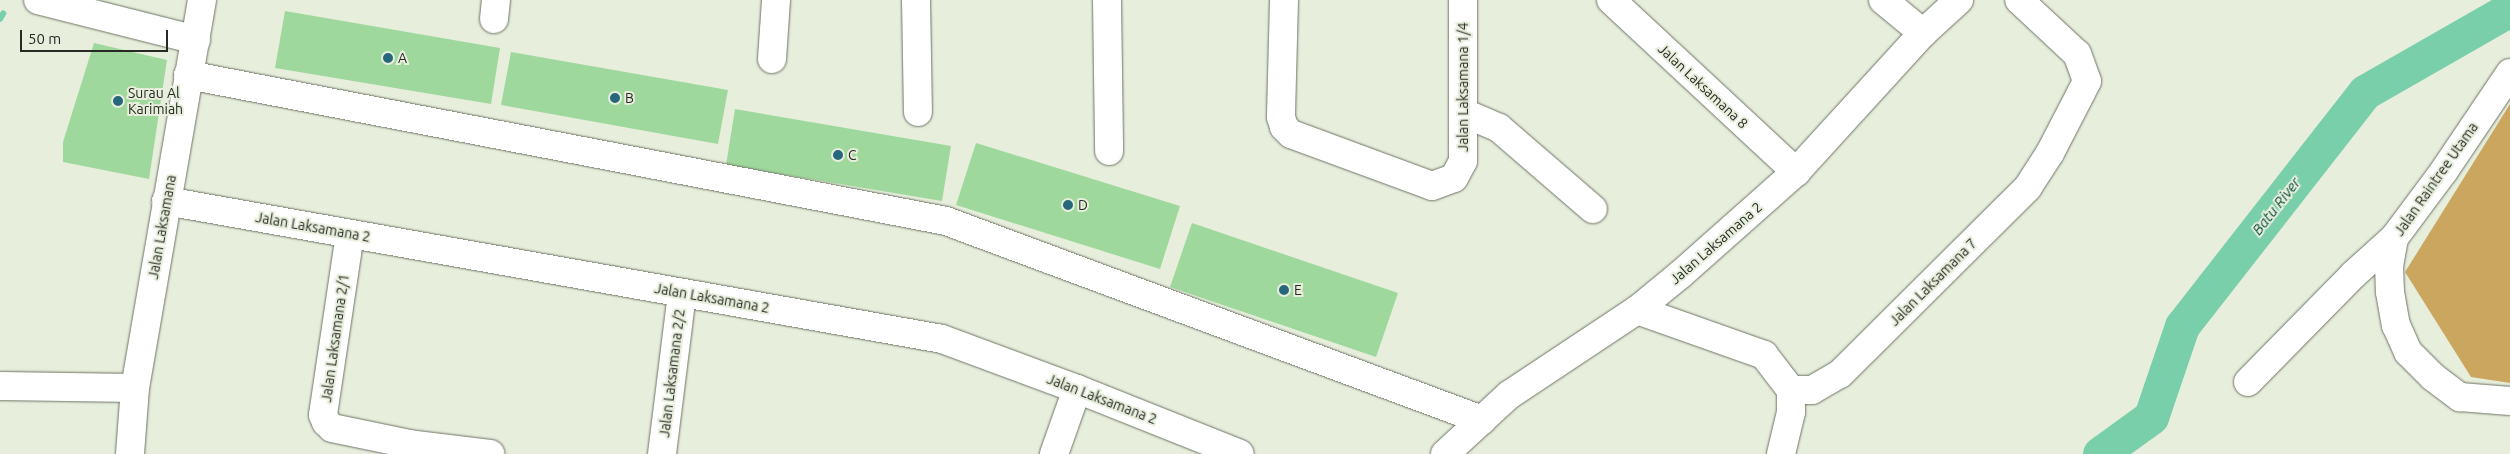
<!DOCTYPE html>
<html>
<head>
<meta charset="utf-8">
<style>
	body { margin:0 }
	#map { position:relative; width:2510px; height:454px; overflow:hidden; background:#e7eedc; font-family:Ubuntu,sans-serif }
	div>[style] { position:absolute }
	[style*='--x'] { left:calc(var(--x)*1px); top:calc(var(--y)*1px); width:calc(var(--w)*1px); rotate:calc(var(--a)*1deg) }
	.forest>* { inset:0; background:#cba65e }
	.stream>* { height:5.5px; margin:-2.75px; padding:0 2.75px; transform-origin:2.75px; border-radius:2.75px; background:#79cfa9 }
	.river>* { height:35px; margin:-17.5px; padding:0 17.5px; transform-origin:17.5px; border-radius:17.5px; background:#79cfa9 }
	.building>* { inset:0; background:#9fd89d }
	.roads { filter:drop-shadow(0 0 1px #6f7465) drop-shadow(0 0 1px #6f7465) }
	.minor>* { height:28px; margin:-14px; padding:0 14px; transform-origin:14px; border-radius:14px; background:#fff }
	.dots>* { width:14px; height:14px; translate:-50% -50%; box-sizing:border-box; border:2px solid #e7eedc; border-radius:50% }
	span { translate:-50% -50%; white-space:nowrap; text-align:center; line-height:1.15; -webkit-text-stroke:4px #e7eedc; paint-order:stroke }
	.poi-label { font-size:14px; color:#272923 }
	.left { translate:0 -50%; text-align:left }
	.street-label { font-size:14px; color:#272923 }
	.water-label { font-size:15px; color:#044e36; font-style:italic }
	.scale { position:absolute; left:20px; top:30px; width:148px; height:22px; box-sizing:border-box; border:2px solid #272923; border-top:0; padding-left:6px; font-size:15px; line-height:18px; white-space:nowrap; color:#272923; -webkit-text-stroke:4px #e7eedc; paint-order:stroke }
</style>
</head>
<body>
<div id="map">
	<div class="forest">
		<div style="clip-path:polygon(2510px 104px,2510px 383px,2471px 377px,2405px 272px)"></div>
	</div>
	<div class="stream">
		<div style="--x:0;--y:19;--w:6;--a:-59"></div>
	</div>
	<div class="river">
		<div style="--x:2100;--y:454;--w:63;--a:-36"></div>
		<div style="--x:2151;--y:417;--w:96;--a:-71.2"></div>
		<div style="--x:2182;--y:326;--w:297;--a:-52"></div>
		<div style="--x:2365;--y:92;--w:167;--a:-29.8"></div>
	</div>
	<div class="building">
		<div style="clip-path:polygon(285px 11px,500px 48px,491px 104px,275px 68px)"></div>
		<div style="clip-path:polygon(94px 43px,167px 60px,149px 179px,63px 162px,63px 142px)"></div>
		<div style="clip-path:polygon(511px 52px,728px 90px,718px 144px,501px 105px)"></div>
		<div style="clip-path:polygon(735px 109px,951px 146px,942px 201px,726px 165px)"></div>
		<div style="clip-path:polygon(976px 143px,1180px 206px,1160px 269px,956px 205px)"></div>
		<div style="clip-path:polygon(1192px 223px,1398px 293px,1376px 357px,1170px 287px)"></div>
	</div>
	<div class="roads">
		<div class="minor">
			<div style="--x:38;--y:0;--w:163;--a:14.2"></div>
			<div style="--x:916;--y:0;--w:112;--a:89"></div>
			<div style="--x:1107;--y:0;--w:151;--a:89.2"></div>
			<div style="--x:1284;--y:0;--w:117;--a:91.5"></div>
			<div style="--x:1281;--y:117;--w:10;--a:73"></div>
			<div style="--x:1284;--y:127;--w:10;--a:45"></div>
			<div style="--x:1291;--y:134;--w:150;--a:20.2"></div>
			<div style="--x:1432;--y:186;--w:23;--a:-20"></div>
			<div style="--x:1454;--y:178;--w:19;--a:-62"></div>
			<div style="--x:1463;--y:161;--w:161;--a:-90"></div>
			<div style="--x:1611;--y:0;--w:253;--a:42.9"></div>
			<div style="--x:1883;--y:0;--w:52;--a:39.5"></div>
			<div style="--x:494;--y:19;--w:19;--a:-84"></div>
			<div style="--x:772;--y:59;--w:59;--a:-86.1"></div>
			<div style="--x:2510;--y:73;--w:118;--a:124"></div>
			<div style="--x:2444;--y:171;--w:84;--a:126.7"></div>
			<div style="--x:2394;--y:238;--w:27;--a:100"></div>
			<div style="--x:2389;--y:265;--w:27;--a:88"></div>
			<div style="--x:2390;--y:292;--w:34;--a:80"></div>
			<div style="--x:2396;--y:325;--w:30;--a:66"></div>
			<div style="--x:2408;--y:352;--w:35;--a:45"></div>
			<div style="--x:2433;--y:377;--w:34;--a:37"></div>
			<div style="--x:2460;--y:397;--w:50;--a:4.6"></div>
			<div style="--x:188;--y:75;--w:772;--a:10.9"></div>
			<div style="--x:946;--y:221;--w:572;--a:20.37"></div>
			<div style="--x:1464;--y:113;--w:38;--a:23"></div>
			<div style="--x:1499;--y:128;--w:124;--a:40.8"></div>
			<div style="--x:166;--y:201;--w:788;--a:10.08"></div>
			<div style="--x:942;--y:339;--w:144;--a:20.3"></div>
			<div style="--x:1077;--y:389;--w:175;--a:21.7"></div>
			<div style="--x:350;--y:234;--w:183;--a:98.5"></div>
			<div style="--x:323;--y:415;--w:8;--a:67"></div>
			<div style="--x:326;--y:422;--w:8;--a:45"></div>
			<div style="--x:332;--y:428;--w:79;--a:11.7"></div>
			<div style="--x:409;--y:444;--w:82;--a:7"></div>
			<div style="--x:1637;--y:310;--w:135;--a:19.5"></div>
			<div style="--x:1764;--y:355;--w:44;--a:52.4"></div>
			<div style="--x:1791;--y:390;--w:21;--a:0"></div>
			<div style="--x:1812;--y:390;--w:32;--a:-30"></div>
			<div style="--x:1840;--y:374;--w:265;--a:-44.8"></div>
			<div style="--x:2028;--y:187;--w:40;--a:-57.1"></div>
			<div style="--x:2050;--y:153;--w:68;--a:-62.7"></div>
			<div style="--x:2081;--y:93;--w:13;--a:-63"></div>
			<div style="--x:2087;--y:81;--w:29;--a:-110"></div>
			<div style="--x:2077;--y:54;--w:79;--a:-137"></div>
			<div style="--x:2248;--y:382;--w:150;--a:-45.5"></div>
			<div style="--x:2353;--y:275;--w:55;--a:-42.1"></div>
			<div style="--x:0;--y:386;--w:135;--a:0.8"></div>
			<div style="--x:130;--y:454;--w:66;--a:-85.7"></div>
			<div style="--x:135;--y:388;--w:394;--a:-80.2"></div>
			<div style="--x:662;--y:454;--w:162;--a:-82.9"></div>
			<div style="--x:1054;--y:454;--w:69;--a:-70.5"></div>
			<div style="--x:1445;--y:454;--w:87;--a:-42.7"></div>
			<div style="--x:1509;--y:395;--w:154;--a:-33.6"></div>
			<div style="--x:1637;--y:310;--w:57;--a:-39.3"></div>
			<div style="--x:1681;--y:274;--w:154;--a:-41.6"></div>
			<div style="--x:1796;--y:172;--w:188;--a:-47.6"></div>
			<div style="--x:1923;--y:33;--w:49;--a:-42.5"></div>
			<div style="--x:1781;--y:454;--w:43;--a:-76.6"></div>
			<div style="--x:1791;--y:412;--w:22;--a:-90"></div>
		</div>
	</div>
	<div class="dots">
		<div style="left:388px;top:58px;background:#28667c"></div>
		<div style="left:615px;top:98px;background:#28667c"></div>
		<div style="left:118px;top:101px;background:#28667c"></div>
		<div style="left:838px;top:155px;background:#28667c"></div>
		<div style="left:1068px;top:205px;background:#28667c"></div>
		<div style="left:1284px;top:290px;background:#28667c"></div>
	</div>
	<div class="poi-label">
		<span class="left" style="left:398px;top:58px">A</span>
		<span class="left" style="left:128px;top:101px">Surau Al<br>Karimiah</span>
		<span class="left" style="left:625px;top:98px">B</span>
		<span class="left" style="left:848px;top:155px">C</span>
		<span class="left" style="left:1078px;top:205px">D</span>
		<span class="left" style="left:1294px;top:290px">E</span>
	</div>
	<div class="street-label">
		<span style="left:1703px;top:86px;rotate:43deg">Jalan Laksamana 8</span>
		<span style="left:1463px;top:87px;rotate:-90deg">Jalan Laksamana 1/4</span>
		<span style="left:2436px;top:179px;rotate:-55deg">Jalan Raintree Utama</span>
		<span style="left:162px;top:227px;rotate:-80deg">Jalan Laksamana</span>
		<span style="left:313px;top:227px;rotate:10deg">Jalan Laksamana 2</span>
		<span style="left:1716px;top:243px;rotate:-41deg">Jalan Laksamana 2</span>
		<span style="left:1933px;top:282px;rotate:-45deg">Jalan Laksamana 7</span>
		<span style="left:712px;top:298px;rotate:10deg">Jalan Laksamana 2</span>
		<span style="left:335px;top:338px;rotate:-82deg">Jalan Laksamana 2/1</span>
		<span style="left:672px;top:373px;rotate:-83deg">Jalan Laksamana 2/2</span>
		<span style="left:1102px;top:399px;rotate:21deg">Jalan Laksamana 2</span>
	</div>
	<div class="water-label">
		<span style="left:2276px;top:206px;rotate:-52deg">Batu River</span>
	</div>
	<div class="scale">50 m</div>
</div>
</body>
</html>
